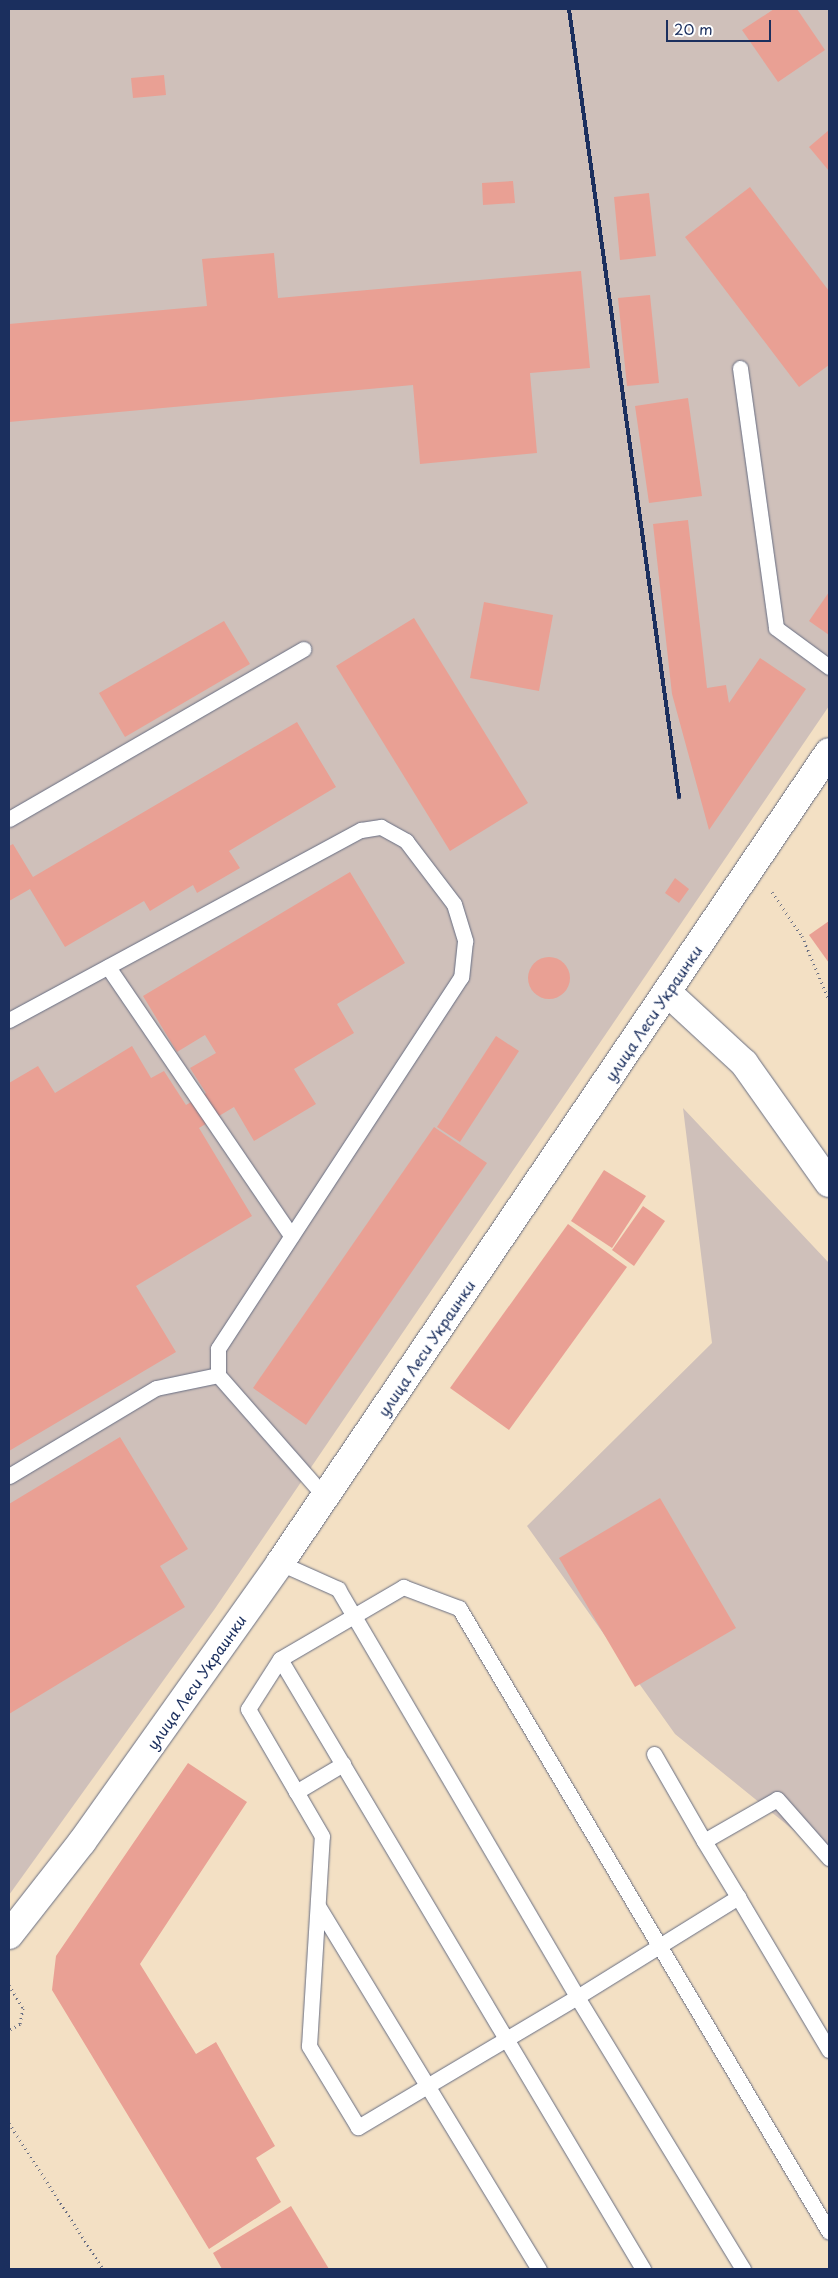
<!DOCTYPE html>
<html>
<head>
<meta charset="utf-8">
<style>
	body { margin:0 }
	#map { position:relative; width:838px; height:2278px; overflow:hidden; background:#f3e0c4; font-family:"Playpen Sans",sans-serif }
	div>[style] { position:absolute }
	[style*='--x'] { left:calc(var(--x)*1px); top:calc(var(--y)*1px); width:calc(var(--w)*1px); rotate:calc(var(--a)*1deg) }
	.industrial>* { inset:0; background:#cfc0ba }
	.building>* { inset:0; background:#e9a094 }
	.round { border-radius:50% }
	.path>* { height:3px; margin-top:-1.5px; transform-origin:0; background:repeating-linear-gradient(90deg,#676d82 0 1px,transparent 0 5px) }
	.roads { filter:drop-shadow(0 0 1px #676d82) drop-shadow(0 0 1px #676d82) }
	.service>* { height:15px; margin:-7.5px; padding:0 7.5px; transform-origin:7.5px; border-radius:7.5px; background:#fff }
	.tertiary>* { height:28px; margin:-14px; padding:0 14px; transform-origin:14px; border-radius:14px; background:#fff }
	.secondary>* { height:28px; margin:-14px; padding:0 14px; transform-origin:14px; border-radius:14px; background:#fff }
	.rail>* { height:4px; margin:-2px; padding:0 2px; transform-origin:2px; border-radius:2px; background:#1b2f5e }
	span { translate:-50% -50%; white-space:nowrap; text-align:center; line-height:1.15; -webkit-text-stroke:5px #fff; paint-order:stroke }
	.street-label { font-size:15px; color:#1b2f5e }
	.frame { position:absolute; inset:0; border:10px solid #1b2f5e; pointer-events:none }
	.scale { position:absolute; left:666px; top:20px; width:105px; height:22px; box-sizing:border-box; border:2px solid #1b2f5e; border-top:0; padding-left:6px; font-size:15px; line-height:18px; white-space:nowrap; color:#1b2f5e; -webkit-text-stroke:4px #fff; paint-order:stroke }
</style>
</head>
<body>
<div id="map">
	<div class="industrial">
		<div style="clip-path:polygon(9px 9px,829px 9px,829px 706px,214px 1610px,9px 1895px)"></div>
		<div style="clip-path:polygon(683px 1108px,829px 1263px,829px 1859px,675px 1734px,527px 1526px,712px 1343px)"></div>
	</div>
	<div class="building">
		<div style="clip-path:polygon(774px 9px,797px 9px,825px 50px,778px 82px,742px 30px)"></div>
		<div style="clip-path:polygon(164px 75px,166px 95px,133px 98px,131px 78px)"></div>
		<div style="clip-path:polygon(829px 130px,829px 171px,809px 147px)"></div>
		<div style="clip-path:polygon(513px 181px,515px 203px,483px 205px,482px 183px)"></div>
		<div style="clip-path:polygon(750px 187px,829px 291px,829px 365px,799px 387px,685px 237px)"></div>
		<div style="clip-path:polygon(649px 193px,656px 256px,620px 260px,614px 197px)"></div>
		<div style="clip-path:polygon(274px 253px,278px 298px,581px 271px,590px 368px,530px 373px,537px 453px,420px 464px,413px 385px,9px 422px,9px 324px,207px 306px,202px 259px)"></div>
		<div style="clip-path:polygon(650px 295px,659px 383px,627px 386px,618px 298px)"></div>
		<div style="clip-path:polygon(688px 398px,702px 496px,649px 503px,635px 406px)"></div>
		<div style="clip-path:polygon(688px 520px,707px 688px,726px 685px,729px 703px,760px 658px,806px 689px,709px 830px,672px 694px,653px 524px)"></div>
		<div style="clip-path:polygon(829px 592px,829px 635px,809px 621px)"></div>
		<div style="clip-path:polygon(484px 602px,553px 615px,539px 691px,470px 678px)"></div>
		<div style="clip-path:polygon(414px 618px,528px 803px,450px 851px,336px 666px)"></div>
		<div style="clip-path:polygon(224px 621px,250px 664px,125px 737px,99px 693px)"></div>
		<div style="clip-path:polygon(297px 722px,336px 787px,229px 851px,240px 868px,197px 893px,193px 885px,150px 911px,144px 901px,65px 947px,30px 889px,9px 901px,9px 846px,13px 844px,33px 877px)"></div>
		<div style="clip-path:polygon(350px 872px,405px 963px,337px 1004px,354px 1033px,294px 1069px,316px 1104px,254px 1141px,234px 1107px,199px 1128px,252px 1216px,136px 1286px,176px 1352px,9px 1451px,9px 1083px,38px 1066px,55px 1093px,132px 1046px,151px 1078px,164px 1071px,186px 1105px,206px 1093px,190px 1068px,216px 1053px,205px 1035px,177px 1052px,143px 996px)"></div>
		<div style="clip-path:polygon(675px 878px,689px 889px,679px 903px,665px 893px)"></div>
		<div style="clip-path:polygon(829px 921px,829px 963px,809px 935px)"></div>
		<div class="round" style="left:528px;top:957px;width:42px;height:42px"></div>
		<div style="clip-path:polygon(496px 1036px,519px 1051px,460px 1142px,437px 1127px)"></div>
		<div style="clip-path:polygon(434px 1127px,487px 1163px,306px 1425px,253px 1388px)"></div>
		<div style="clip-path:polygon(604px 1170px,646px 1196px,612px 1248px,571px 1221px)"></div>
		<div style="clip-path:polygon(643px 1206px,665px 1221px,634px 1266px,612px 1250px)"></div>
		<div style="clip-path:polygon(568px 1224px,627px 1267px,509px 1430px,450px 1388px)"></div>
		<div style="clip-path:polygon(120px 1437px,188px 1549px,160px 1566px,185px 1607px,9px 1714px,9px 1504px)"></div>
		<div style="clip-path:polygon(660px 1498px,736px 1628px,635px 1687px,559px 1558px)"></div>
		<div style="clip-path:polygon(188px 1763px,247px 1802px,140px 1964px,196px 2054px,216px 2042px,275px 2146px,256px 2158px,281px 2202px,209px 2249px,52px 1990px,56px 1956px)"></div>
		<div style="clip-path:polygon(291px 2206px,329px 2269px,222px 2269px,213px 2253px)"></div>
	</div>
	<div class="path">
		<div style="--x:772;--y:892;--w:53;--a:55.7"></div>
		<div style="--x:802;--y:936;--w:69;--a:67.1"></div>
		<div style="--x:9;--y:1985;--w:27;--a:59"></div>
		<div style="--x:23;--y:2008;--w:16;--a:101"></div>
		<div style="--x:20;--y:2024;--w:13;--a:151"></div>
		<div style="--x:9;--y:2123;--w:174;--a:57.2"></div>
	</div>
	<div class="roads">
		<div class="service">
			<div style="--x:740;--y:368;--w:262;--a:82.1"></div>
			<div style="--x:776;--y:628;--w:66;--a:36.3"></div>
			<div style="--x:9;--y:819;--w:340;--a:-30"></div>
			<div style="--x:108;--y:967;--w:325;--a:55.7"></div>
			<div style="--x:9;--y:1020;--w:400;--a:-28.4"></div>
			<div style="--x:361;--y:830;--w:20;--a:-9"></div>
			<div style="--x:381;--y:827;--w:29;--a:29"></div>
			<div style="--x:406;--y:841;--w:79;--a:52.7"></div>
			<div style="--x:454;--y:904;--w:39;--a:73"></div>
			<div style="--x:465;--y:941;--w:36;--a:96"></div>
			<div style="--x:461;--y:977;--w:444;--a:123.2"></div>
			<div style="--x:218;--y:1349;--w:26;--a:90"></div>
			<div style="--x:218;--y:1375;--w:162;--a:48.7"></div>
			<div style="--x:9;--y:1476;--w:171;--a:-30.9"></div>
			<div style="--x:156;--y:1388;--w:63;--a:-11.8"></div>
			<div style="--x:280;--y:1563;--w:64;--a:24.1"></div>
			<div style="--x:338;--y:1589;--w:473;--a:59.6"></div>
			<div style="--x:577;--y:1997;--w:190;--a:-31.8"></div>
			<div style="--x:738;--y:1897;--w:178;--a:59.3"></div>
			<div style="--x:280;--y:1659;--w:710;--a:59.24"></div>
			<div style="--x:654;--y:1754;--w:100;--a:60.1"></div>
			<div style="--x:704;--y:1841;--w:84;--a:-29.9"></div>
			<div style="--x:777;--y:1799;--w:79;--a:48.6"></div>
			<div style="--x:296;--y:1792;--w:55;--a:-30.8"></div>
			<div style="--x:704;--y:1841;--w:66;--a:58.7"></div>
			<div style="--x:318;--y:1906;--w:425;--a:58.7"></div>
			<div style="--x:743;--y:2269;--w:319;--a:-121.4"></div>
			<div style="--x:577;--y:1997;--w:255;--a:149.3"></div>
			<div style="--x:358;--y:2127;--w:95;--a:-121.2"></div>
			<div style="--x:309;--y:2046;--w:210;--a:-86.5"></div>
			<div style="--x:322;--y:1836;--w:147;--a:-120.2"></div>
			<div style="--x:248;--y:1709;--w:59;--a:-57.4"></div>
			<div style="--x:280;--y:1659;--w:143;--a:-30.3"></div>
			<div style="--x:403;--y:1587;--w:60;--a:20.6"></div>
			<div style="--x:459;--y:1608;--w:725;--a:59.33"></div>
		</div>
		<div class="tertiary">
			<div style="--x:667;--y:992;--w:105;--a:42.7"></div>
			<div style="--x:744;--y:1063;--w:147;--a:54.7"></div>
		</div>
		<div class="secondary">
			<div style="--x:9;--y:1935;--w:118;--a:-51.9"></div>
			<div style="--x:82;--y:1842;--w:342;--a:-54.6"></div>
			<div style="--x:280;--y:1563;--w:979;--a:-55.9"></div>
		</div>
	</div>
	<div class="rail">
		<div style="--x:569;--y:9;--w:796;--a:82.05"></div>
	</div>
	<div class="street-label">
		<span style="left:653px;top:1013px;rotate:-56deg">улица Леси Украинки</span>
		<span style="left:426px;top:1348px;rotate:-56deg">улица Леси Украинки</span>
		<span style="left:196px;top:1682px;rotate:-55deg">улица Леси Украинки</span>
	</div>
	<div class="frame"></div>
	<div class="scale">20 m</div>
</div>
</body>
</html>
